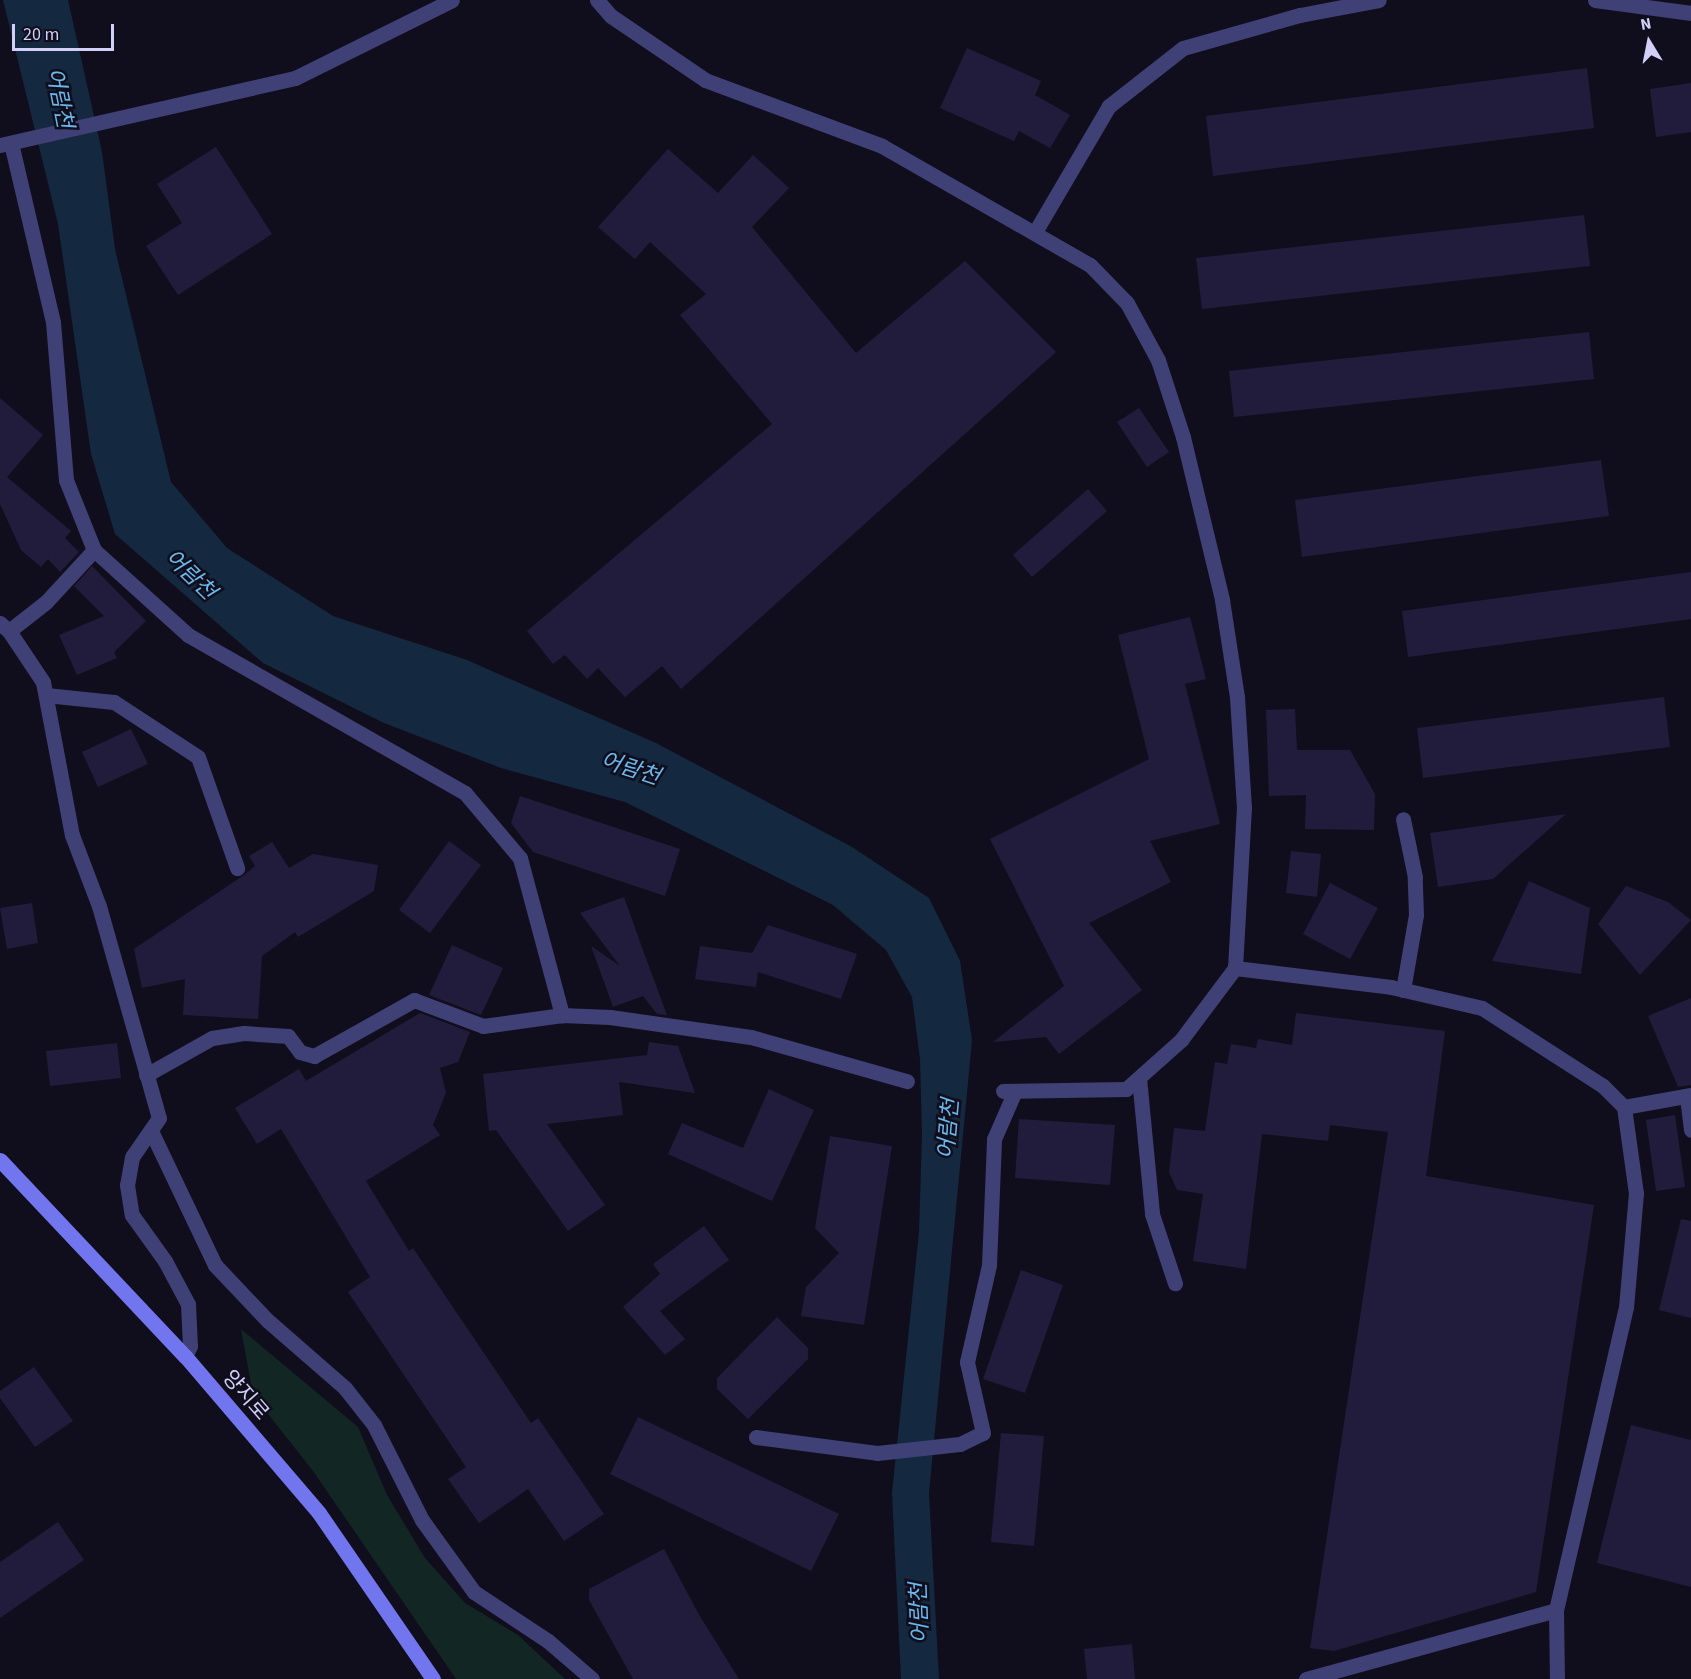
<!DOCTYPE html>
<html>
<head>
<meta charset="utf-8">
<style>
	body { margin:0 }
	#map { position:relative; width:1691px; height:1679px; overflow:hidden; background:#100e1c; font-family:"Source Sans 3","Noto Sans KR",sans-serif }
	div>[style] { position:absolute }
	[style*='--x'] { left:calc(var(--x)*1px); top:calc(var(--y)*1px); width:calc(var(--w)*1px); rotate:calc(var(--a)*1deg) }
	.green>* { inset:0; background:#122624 }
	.water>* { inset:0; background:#142840 }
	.building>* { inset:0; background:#211c3b }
	.street>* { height:15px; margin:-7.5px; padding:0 7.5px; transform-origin:7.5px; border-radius:7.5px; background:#3f4076 }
	.secondary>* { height:15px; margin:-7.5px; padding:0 7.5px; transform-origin:7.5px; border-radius:7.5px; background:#7276ee }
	span { translate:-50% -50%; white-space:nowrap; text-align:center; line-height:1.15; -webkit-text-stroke:5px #100e1c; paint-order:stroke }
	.street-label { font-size:21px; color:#d2cff9 }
	.water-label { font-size:22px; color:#6ab8ed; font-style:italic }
	.north { position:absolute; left:1619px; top:12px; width:60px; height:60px; -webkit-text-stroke:4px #100e1c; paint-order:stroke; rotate:350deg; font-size:16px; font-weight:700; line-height:24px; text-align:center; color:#d2cff9 }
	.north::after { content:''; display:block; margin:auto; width:21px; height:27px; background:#d2cff9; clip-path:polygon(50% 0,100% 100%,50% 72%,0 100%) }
	.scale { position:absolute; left:12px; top:24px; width:102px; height:27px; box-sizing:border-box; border:3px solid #d2cff9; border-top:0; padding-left:8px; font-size:18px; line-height:21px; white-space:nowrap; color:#d2cff9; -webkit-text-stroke:4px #100e1c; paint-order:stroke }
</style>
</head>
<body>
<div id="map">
	<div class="green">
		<div style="clip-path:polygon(241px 1329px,358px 1427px,387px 1495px,425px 1558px,465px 1603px,518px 1635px,565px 1679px,456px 1679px,313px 1471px,253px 1395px)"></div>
	</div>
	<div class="water">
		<div style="clip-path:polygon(3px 0,68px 0,102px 152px,115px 249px,171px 482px,227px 548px,333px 616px,467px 660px,656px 743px,852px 847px,929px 898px,960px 961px,972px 1040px,929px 1493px,939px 1679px,901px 1679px,892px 1493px,919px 1232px,922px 1135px,920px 1059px,912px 997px,886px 950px,833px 905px,625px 802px,501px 768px,384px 723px,263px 663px,115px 534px,91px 454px,58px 224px)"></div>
	</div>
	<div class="building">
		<div style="clip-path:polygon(967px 48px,1041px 81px,1035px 95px,1070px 115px,1050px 148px,1019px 131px,1014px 141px,940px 108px)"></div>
		<div style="clip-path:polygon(1587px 68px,1594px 128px,1213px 176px,1206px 116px)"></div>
		<div style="clip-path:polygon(1691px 83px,1691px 132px,1656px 137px,1650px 89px)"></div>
		<div style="clip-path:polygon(216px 147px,272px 234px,178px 295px,146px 246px,182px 223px,157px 184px)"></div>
		<div style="clip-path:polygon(668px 149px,718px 193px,753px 155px,789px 188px,752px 227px,856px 353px,965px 261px,1056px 352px,681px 689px,662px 666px,625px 697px,598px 668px,587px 679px,565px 655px,553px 664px,527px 631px,772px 424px,680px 315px,706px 294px,650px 242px,635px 259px,598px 227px)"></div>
		<div style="clip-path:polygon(1584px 215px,1590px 266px,1202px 309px,1196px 258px)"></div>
		<div style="clip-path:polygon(1589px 332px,1594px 379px,1234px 417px,1229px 371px)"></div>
		<div style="clip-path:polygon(0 398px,43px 435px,7px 477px,71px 531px,65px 538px,79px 552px,60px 572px,48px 559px,41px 567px,21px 550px,0 504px)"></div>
		<div style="clip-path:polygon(1139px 408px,1169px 452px,1147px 467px,1117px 422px)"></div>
		<div style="clip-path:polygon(1601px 460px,1609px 516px,1302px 557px,1295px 500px)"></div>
		<div style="clip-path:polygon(1088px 489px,1107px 511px,1032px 577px,1013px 555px)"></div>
		<div style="clip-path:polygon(92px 566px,146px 621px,114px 652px,117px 658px,77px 675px,59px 635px,104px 616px,74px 586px)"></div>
		<div style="clip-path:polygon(1691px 572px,1691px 619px,1408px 657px,1402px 611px)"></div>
		<div style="clip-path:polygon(1190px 617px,1206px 679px,1185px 684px,1220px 824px,1150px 841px,1171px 882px,1089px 923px,1142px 990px,1059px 1054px,1046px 1037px,993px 1042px,1064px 986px,990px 839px,1149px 759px,1118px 635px)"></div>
		<div style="clip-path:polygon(1664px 697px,1670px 747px,1423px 778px,1417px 728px)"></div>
		<div style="clip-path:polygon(1295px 709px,1297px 750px,1350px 750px,1375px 794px,1374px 830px,1305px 829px,1306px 795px,1269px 796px,1266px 710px)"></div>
		<div style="clip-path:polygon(131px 729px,148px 764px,98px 787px,82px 752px)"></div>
		<div style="clip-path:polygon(520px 796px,680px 849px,665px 896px,533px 852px,511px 823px)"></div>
		<div style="clip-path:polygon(1566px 814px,1493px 879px,1438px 887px,1430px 833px)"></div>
		<div style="clip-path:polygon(449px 841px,481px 865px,430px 933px,399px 910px)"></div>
		<div style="clip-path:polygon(272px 842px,289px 868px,313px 854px,378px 865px,374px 891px,298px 937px,295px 932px,262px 956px,258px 1019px,183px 1015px,185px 979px,142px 988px,134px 949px,244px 875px,255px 866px,249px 856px)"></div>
		<div style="clip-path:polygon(1291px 851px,1321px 854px,1317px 897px,1286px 893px)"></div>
		<div style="clip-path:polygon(1529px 881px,1590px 908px,1581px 974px,1492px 961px)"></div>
		<div style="clip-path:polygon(1330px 883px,1378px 908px,1350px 959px,1303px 934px)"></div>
		<div style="clip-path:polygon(1626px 886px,1668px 902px,1691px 920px,1640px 975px,1598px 924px)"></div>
		<div style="clip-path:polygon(624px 897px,644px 953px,667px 1015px,657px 1014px,643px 996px,613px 1007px,591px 946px,620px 966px,580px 913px)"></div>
		<div style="clip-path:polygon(32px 903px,38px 943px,7px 949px,0 908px)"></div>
		<div style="clip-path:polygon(768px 925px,857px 954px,841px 999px,758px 972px,756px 987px,695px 979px,700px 946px,752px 953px)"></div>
		<div style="clip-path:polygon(452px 945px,503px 968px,481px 1015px,429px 995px)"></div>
		<div style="clip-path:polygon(1691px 998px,1691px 1085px,1678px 1087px,1648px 1016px)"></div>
		<div style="clip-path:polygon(420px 1013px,470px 1032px,458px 1062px,440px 1068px,446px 1093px,433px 1125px,440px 1135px,366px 1181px,409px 1251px,413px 1248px,531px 1423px,538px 1418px,604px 1514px,564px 1541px,528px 1489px,479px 1523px,448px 1479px,466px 1467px,348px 1292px,370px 1277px,281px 1129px,257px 1144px,235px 1108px,299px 1069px,306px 1081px)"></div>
		<div style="clip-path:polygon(1296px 1013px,1445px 1031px,1426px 1176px,1594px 1205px,1536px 1592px,1334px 1651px,1310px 1648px,1388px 1132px,1330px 1125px,1328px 1141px,1262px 1134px,1246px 1269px,1193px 1261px,1203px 1194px,1177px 1190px,1169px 1172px,1174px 1128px,1205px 1131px,1215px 1062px,1227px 1064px,1231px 1044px,1256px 1048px,1258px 1039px,1292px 1045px)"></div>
		<div style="clip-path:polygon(649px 1042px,678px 1046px,695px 1093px,619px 1082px,623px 1115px,547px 1124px,605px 1205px,568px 1231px,496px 1130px,489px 1131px,483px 1074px,647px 1055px)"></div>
		<div style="clip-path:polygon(117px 1043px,121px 1078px,50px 1086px,46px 1051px)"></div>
		<div style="clip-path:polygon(769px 1089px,814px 1110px,772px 1201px,668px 1154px,682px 1123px,743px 1148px)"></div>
		<div style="clip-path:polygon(1675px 1115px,1685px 1187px,1656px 1191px,1646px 1120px)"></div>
		<div style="clip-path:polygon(1019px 1119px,1115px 1125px,1110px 1185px,1015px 1178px)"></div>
		<div style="clip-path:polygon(830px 1136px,892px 1146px,864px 1325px,801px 1316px,806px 1287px,839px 1253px,815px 1228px)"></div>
		<div style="clip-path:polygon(1681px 1219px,1691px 1221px,1691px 1318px,1659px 1310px)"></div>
		<div style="clip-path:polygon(704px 1226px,729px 1260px,660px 1311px,685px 1339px,665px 1355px,623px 1307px,660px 1274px,653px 1264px)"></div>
		<div style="clip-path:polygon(1021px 1270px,1063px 1285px,1025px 1393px,983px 1379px)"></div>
		<div style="clip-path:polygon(777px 1317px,808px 1348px,808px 1359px,748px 1419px,717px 1389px,717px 1378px)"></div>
		<div style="clip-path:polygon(34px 1367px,73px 1421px,35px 1447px,0 1398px,0 1391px)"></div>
		<div style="clip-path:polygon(638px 1417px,839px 1514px,811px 1571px,610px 1474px)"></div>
		<div style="clip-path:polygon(1631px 1425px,1691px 1440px,1691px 1587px,1597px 1563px)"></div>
		<div style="clip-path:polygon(1001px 1433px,1044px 1436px,1034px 1546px,991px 1542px)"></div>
		<div style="clip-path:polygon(58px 1522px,84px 1560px,0 1618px,0 1562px)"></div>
		<div style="clip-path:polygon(664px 1549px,698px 1613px,739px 1679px,633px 1679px,589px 1600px,589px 1589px)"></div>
		<div style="clip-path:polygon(1132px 1644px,1135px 1679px,1087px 1679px,1084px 1649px)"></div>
	</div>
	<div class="street">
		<div style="--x:597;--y:0;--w:21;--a:49"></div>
		<div style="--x:611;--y:16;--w:114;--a:34.2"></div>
		<div style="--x:705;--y:80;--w:189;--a:20.4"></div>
		<div style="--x:882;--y:146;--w:240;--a:29.8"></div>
		<div style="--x:1090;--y:265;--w:53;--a:45.8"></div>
		<div style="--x:1127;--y:303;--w:65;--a:61.5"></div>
		<div style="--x:1158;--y:360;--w:81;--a:72"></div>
		<div style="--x:1183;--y:437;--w:168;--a:76.5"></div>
		<div style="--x:1222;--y:600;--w:98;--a:81.2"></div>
		<div style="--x:1237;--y:697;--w:110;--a:86.4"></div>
		<div style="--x:1244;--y:807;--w:161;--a:93.2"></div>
		<div style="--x:1235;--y:968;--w:90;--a:126.9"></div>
		<div style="--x:1181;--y:1040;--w:74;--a:138.3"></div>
		<div style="--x:1126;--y:1089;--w:123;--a:179.1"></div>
		<div style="--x:1595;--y:0;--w:97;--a:7.7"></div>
		<div style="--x:11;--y:143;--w:184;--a:76.8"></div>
		<div style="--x:53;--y:322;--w:159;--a:85.3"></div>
		<div style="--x:66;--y:480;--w:75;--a:68.2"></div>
		<div style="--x:94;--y:550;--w:127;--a:42.1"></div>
		<div style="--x:188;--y:635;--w:319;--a:29.7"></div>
		<div style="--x:465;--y:793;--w:85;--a:49.8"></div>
		<div style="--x:520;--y:858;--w:163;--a:75"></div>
		<div style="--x:0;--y:145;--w:303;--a:-12.8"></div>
		<div style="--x:295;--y:78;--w:175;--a:-26.4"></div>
		<div style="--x:1035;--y:232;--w:146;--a:-59.6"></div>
		<div style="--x:1109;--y:106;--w:94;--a:-38.1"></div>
		<div style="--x:1183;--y:48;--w:122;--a:-15.8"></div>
		<div style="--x:1300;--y:15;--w:80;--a:-10.8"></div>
		<div style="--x:0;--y:623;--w:12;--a:42"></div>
		<div style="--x:9;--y:631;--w:61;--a:56.3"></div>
		<div style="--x:43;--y:682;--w:156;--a:79.3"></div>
		<div style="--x:72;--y:835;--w:76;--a:69.2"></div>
		<div style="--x:99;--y:906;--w:220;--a:74.2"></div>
		<div style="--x:159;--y:1118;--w:47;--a:124.7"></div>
		<div style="--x:132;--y:1157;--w:28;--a:100"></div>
		<div style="--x:127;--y:1185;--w:30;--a:81"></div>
		<div style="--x:132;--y:1215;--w:57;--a:54.3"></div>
		<div style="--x:165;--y:1261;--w:49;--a:61.9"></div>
		<div style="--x:188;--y:1304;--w:42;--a:87.3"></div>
		<div style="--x:190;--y:1346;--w:11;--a:117"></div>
		<div style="--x:9;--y:631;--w:47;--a:-38.1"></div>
		<div style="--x:46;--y:602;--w:71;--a:-47.3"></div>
		<div style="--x:46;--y:695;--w:68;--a:5.9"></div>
		<div style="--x:114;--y:702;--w:100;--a:33.2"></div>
		<div style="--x:198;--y:757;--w:118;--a:70.6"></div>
		<div style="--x:1235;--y:968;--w:157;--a:6.9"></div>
		<div style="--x:1391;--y:987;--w:93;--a:13"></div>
		<div style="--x:1482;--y:1008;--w:144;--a:32.8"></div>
		<div style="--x:1603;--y:1086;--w:30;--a:45"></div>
		<div style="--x:1624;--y:1107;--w:87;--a:82.1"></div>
		<div style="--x:1636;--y:1193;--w:114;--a:95"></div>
		<div style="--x:1626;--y:1307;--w:311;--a:103"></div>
		<div style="--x:1556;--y:1610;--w:69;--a:89.2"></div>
		<div style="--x:1403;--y:990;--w:76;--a:-80.2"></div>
		<div style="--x:1416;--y:915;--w:38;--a:-92"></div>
		<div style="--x:1415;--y:877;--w:59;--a:-101.7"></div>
		<div style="--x:146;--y:1075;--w:76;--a:-29.3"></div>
		<div style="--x:212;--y:1038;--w:32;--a:-9"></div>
		<div style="--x:244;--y:1033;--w:44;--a:3.9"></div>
		<div style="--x:288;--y:1036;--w:20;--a:53"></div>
		<div style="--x:300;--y:1052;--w:15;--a:16"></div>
		<div style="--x:314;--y:1056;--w:115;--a:-29.2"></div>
		<div style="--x:414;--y:1000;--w:74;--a:20.6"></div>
		<div style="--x:483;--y:1026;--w:80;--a:-7.9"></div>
		<div style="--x:562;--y:1015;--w:48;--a:2.4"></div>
		<div style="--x:610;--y:1017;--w:142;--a:8.1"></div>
		<div style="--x:751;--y:1037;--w:162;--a:15.8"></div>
		<div style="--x:1139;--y:1078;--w:137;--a:84.5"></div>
		<div style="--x:1152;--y:1214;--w:73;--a:71.6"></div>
		<div style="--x:1687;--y:1097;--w:33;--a:83"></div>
		<div style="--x:1624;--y:1107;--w:68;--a:-10.2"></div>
		<div style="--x:152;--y:1133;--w:146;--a:64.5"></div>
		<div style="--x:215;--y:1265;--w:76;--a:46.6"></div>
		<div style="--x:267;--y:1320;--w:103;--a:41.1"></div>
		<div style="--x:345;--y:1388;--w:47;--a:51.9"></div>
		<div style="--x:374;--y:1425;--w:106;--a:63.2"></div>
		<div style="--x:422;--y:1520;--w:89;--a:54.2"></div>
		<div style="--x:474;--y:1592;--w:89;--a:33.5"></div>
		<div style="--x:548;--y:1641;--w:58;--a:40.8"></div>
		<div style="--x:756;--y:1437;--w:122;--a:7.5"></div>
		<div style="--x:877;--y:1453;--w:83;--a:-6.2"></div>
		<div style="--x:960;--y:1444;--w:25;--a:-26"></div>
		<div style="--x:983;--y:1433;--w:73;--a:-102.7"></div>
		<div style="--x:967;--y:1362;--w:99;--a:-77.2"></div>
		<div style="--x:989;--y:1265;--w:126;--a:-87.7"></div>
		<div style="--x:994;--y:1139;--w:52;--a:-66.4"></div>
		<div style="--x:1306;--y:1679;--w:259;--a:-15.4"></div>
	</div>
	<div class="secondary">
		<div style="--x:0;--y:1160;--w:270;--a:46.7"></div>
		<div style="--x:185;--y:1356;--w:206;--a:49.5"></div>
		<div style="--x:319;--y:1513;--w:201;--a:55.5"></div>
	</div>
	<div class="street-label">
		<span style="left:246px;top:1395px;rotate:49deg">양지로</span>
	</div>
	<div class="water-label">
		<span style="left:59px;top:98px;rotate:79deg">어람천</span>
		<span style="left:190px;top:575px;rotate:44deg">어람천</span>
		<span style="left:630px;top:769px;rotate:18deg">어람천</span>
		<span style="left:949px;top:1129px;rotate:-85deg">어람천</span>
		<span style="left:920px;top:1613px;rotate:-92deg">어람천</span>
	</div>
	<div class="north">N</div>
	<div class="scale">20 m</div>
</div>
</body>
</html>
